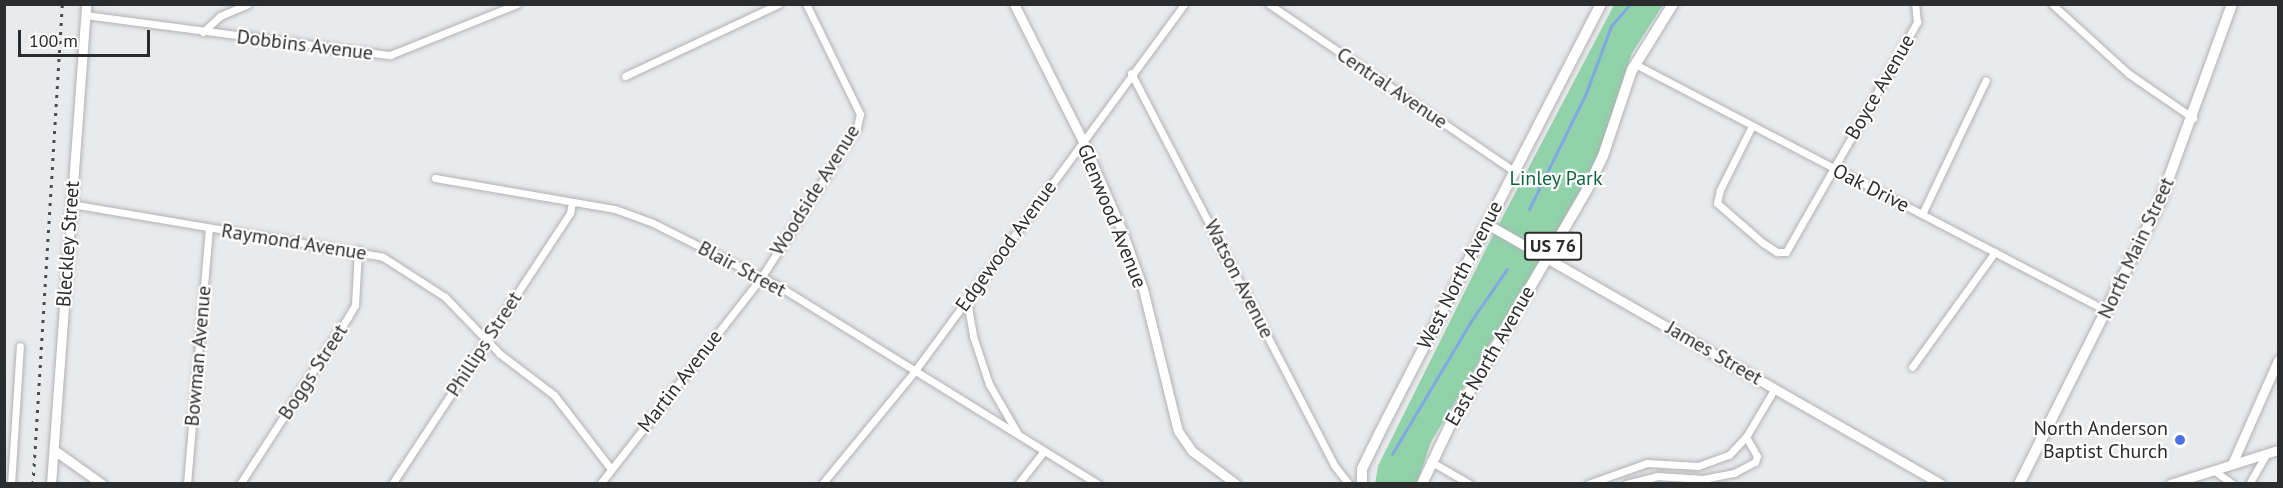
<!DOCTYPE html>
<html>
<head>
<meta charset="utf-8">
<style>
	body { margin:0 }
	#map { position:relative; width:2283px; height:488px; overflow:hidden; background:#e9eaec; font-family:"PT Sans",sans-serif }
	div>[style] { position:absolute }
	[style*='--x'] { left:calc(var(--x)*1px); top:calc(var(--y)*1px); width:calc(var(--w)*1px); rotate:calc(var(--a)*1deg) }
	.green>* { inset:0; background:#91d2ab }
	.stream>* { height:3px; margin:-1.5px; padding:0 1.5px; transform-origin:1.5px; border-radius:1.5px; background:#7dabe1 }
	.roads { filter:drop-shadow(0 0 2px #b1b2b4) drop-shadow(0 0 2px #b1b2b4) }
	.street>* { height:7px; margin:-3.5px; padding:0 3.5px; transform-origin:3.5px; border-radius:3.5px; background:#fff }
	.secondary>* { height:9px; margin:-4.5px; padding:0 4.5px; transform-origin:4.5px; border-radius:4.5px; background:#fff }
	.primary>* { height:10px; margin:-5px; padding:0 5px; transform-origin:5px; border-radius:5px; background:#fff }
	.rail>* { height:3px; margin-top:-1.5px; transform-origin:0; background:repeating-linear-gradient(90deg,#4b4c4d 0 3px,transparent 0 9px) }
	.dots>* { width:16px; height:16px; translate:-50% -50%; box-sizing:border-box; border:3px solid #fff; border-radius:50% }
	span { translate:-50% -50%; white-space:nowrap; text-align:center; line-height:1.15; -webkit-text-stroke:4.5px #fff; paint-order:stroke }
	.shield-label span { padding:2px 4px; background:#fff; border:2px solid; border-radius:4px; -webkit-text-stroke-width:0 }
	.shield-label { font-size:18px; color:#2b2c2d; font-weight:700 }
	.street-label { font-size:20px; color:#2b2c2d }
	.park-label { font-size:20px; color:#11643d }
	.poi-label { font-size:20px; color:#2b2c2d }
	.right { translate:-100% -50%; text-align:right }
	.frame { position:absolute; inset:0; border:6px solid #2b2c2d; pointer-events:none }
	.scale { position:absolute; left:18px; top:30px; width:132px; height:27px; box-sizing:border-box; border:3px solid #2b2c2d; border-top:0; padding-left:8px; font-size:18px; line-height:21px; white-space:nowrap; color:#2b2c2d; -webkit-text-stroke:4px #fff; paint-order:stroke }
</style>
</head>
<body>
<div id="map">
	<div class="green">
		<div style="clip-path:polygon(1614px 5px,1663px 5px,1632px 53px,1598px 157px,1584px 186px,1431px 442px,1417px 483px,1375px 484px,1378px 466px,1488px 245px)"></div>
	</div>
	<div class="stream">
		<div style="--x:1529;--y:209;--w:129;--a:-63.8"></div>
		<div style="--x:1586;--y:93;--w:72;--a:-69.5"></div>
		<div style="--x:1611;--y:26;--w:29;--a:-49"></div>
		<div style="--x:1392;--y:454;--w:155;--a:-59.3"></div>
		<div style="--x:1471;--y:321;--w:63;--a:-55.3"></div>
	</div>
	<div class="roads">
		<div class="street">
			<div style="--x:1269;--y:4;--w:297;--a:34.3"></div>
			<div style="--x:2052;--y:4;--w:104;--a:42.3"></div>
			<div style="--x:2129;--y:74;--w:78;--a:34.5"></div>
			<div style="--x:85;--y:15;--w:308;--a:7.5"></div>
			<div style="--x:390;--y:55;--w:137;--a:-21.9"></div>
			<div style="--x:203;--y:32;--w:23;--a:-43"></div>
			<div style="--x:220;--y:16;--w:30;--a:-23"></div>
			<div style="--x:1635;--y:64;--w:533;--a:27.62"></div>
			<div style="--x:1131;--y:73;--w:441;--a:62.6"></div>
			<div style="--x:1334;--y:465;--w:24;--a:52"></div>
			<div style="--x:625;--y:76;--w:170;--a:-25.1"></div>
			<div style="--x:1752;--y:126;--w:72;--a:116.6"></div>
			<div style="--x:1720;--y:190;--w:13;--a:103"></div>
			<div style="--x:1717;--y:203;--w:61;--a:41"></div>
			<div style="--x:1763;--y:243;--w:17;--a:33"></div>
			<div style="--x:1777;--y:252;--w:9;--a:0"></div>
			<div style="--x:1786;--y:252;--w:265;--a:-60.3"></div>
			<div style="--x:1917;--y:22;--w:18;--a:-96"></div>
			<div style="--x:435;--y:178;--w:183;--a:9.8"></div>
			<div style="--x:615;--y:209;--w:40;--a:20.2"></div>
			<div style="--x:653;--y:223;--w:142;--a:26.7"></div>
			<div style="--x:780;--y:287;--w:374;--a:31.8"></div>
			<div style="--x:71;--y:204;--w:316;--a:9.6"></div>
			<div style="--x:383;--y:257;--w:74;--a:32.8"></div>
			<div style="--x:445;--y:297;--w:79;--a:46"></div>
			<div style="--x:500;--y:354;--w:68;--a:37.2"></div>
			<div style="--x:554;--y:395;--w:93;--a:52.4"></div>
			<div style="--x:1922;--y:214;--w:148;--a:-64.5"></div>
			<div style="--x:967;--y:301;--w:36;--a:80"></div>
			<div style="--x:973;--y:336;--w:51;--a:71.6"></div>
			<div style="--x:989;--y:384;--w:58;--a:59.9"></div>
			<div style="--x:1912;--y:367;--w:142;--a:-54.2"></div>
			<div style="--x:1430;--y:461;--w:46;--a:29.9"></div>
			<div style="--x:2213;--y:470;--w:24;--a:35"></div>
			<div style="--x:11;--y:484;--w:138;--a:-86.3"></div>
			<div style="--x:187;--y:484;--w:257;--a:-85.1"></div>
			<div style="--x:240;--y:484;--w:199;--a:-57.1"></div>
			<div style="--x:348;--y:317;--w:14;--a:-60"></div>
			<div style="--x:355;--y:305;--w:55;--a:-86.9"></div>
			<div style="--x:392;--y:484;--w:324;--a:-56.7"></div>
			<div style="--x:570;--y:213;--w:10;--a:-79"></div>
			<div style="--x:600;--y:484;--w:261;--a:-52"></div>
			<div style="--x:761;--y:278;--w:179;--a:-57.6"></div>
			<div style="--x:857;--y:127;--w:13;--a:-77"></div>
			<div style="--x:860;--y:114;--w:123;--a:-116.1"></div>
			<div style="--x:822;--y:484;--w:145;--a:-50.6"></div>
			<div style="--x:914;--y:372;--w:456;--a:-53.7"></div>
			<div style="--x:1018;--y:484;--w:42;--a:-51.8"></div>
			<div style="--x:1588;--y:484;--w:63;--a:-19.6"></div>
			<div style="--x:1647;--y:463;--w:51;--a:3.4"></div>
			<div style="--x:1698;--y:466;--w:33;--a:-20"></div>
			<div style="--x:1729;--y:455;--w:25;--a:-47"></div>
			<div style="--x:1746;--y:437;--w:57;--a:-59.4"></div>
			<div style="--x:1626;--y:484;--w:32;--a:-14"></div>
			<div style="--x:1657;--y:476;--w:46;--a:3.7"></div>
			<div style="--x:1703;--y:479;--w:32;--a:-11"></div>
			<div style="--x:1734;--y:473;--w:24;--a:-28"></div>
			<div style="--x:1755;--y:462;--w:6;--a:-72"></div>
			<div style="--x:1757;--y:456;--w:22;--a:-120"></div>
			<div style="--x:2249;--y:484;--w:34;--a:-60"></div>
		</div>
		<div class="secondary">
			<div style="--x:1014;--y:4;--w:151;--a:63.3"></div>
			<div style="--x:1082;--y:139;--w:100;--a:66.5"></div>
			<div style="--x:1122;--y:231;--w:62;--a:70.1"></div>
			<div style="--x:1143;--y:289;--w:146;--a:76.2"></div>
			<div style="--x:1178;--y:431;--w:24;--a:55"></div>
			<div style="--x:1192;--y:451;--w:55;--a:36.9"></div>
			<div style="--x:1487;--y:224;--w:523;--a:29.8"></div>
			<div style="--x:54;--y:450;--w:59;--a:35.3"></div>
			<div style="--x:2232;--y:464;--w:114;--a:-66.1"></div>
			<div style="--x:51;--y:484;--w:481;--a:-85.8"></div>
			<div style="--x:2170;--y:484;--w:113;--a:-17.5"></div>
		</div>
		<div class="primary">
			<div style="--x:1362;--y:484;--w:15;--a:-90"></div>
			<div style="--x:1362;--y:469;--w:39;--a:-64"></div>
			<div style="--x:1379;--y:434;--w:484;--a:-62.7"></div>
			<div style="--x:1422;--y:484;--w:65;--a:-64.6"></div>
			<div style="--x:1450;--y:425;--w:272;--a:-59.8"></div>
			<div style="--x:1587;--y:190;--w:38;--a:-65"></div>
			<div style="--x:1603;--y:156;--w:91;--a:-71.4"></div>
			<div style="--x:1632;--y:70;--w:78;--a:-58.2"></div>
			<div style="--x:2019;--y:484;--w:315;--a:-63.4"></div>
			<div style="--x:2160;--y:202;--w:211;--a:-70"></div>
		</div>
	</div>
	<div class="rail">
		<div style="--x:33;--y:484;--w:481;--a:-86.5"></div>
	</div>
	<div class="dots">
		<div style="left:2180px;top:440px;background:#506fe4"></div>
	</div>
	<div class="shield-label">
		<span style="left:1553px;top:246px">US 76</span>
	</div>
	<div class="street-label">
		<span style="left:305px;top:45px;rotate:7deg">Dobbins Avenue</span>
		<span style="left:1880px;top:87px;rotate:-60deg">Boyce Avenue</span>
		<span style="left:1392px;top:88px;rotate:34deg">Central Avenue</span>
		<span style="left:1871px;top:188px;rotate:27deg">Oak Drive</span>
		<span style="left:815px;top:190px;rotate:-58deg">Woodside Avenue</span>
		<span style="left:1112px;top:216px;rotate:68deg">Glenwood Avenue</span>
		<span style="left:294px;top:242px;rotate:9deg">Raymond Avenue</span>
		<span style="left:68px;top:244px;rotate:-86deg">Bleckley Street</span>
		<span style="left:1006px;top:246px;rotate:-54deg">Edgewood Avenue</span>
		<span style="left:2136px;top:248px;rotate:-65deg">North Main Street</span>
		<span style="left:742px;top:269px;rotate:28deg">Blair Street</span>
		<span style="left:1460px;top:275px;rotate:-63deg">West North Avenue</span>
		<span style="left:1239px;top:279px;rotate:63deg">Watson Avenue</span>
		<span style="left:484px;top:344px;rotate:-57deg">Phillips Street</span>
		<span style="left:1714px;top:353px;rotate:30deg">James Street</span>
		<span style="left:198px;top:356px;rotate:-85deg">Bowman Avenue</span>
		<span style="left:1490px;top:356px;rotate:-60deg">East North Avenue</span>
		<span style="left:313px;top:372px;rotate:-57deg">Boggs Street</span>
		<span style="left:680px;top:381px;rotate:-52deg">Martin Avenue</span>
	</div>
	<div class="park-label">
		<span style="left:1556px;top:178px">Linley Park</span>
	</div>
	<div class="poi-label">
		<span class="right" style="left:2168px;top:440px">North Anderson<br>Baptist Church</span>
	</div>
	<div class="frame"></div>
	<div class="scale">100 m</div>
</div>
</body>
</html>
